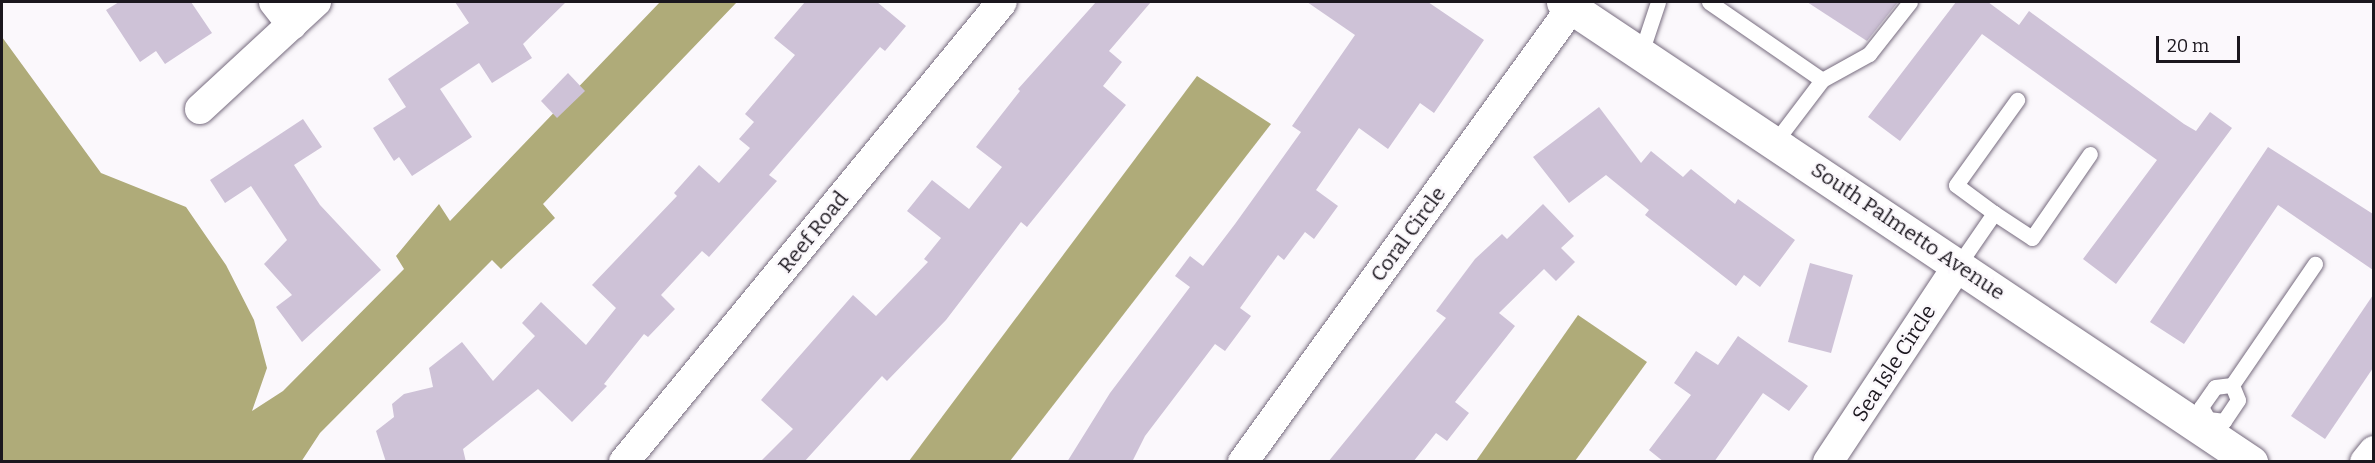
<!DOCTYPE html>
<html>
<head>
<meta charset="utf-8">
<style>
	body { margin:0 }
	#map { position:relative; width:2375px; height:463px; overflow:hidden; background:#fbf8fc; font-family:Bitter,serif }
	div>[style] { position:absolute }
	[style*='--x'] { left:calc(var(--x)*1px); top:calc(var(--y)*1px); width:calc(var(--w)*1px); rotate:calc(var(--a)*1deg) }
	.water>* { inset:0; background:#afab79 }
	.building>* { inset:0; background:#cec2d7 }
	.roads { filter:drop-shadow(0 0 2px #776c7f) drop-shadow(0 0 2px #776c7f) }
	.service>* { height:15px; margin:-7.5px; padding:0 7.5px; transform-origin:7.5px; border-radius:7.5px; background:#fff }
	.minor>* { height:30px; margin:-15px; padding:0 15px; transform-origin:15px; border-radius:15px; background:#fff }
	.tertiary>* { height:33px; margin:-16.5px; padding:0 16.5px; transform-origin:16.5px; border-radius:16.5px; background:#fff }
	span { translate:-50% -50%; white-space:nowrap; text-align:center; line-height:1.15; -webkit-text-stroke:4.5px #fbf8fc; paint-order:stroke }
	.street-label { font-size:21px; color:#1b171e }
	.frame { position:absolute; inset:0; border:3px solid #1b171e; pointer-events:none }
	.scale { position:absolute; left:2156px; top:36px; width:84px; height:27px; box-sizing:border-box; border:3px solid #1b171e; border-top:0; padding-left:8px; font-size:18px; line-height:21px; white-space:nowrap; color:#1b171e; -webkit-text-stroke:4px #fbf8fc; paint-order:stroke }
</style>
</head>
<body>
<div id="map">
	<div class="water">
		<div style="clip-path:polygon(660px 2px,737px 2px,543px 204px,555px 218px,501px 269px,492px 260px,320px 433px,301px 462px,2px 461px,2px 37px,101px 173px,186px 207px,226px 265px,254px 320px,267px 368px,252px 411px,283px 391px,404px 269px,396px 256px,439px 204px,450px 221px)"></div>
		<div style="clip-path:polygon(1197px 76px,1271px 124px,1010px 461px,909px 461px)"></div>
		<div style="clip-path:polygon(1578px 315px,1647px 362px,1575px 461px,1476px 461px)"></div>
	</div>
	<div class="building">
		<div style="clip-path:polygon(119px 2px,191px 2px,212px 33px,165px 64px,156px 51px,140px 62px,106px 10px)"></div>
		<div style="clip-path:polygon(455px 2px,566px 2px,523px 44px,532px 58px,492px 83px,479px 63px,440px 89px,472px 137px,412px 176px,399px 157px,394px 161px,373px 128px,406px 107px,388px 79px,469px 23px)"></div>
		<div style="clip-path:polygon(805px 2px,877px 2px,906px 26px,885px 51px,880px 47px,769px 175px,777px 181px,709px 257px,702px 251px,661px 295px,675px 309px,648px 337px,644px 334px,604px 384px,607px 386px,572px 422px,538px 389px,463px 449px,466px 462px,386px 462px,376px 431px,394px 417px,392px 404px,404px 394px,433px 387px,429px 368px,462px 342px,493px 381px,535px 336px,522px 323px,541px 302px,586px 345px,616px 308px,592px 285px,677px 196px,674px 193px,699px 165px,719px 183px,750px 148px,739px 139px,754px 122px,745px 114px,795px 55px,774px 38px)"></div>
		<div style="clip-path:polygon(1096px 2px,1151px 2px,1109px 51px,1122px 62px,1103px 86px,1126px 105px,1027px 227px,1021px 222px,946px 320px,887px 381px,882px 376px,804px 462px,760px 462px,793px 429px,761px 400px,853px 295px,876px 316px,928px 262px,924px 259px,941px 238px,907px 211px,932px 180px,969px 209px,1002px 167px,976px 147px,1020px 91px,1018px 89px)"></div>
		<div style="clip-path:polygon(1307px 2px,1428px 2px,1484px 40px,1434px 113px,1420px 103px,1388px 149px,1359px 128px,1316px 190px,1338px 206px,1314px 239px,1305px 232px,1284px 260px,1278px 255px,1240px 308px,1251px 316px,1225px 351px,1215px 344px,1145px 436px,1132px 462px,1067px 462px,1110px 393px,1190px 287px,1175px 276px,1190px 256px,1203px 266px,1235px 224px,1301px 132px,1292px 126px,1355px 35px)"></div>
		<div style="clip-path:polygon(1807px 2px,1898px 2px,1867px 41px)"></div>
		<div style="clip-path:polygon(1956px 2px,1988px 2px,2019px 25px,2029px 11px,2184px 124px,2196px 131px,2210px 112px,2232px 128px,2116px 284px,2083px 259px,2157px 160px,1982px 34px,1900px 141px,1868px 117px)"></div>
		<div style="clip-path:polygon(568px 73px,585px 91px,557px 118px,541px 101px)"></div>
		<div style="clip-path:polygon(1599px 107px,1641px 163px,1651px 151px,1683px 177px,1691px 169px,1735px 204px,1738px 199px,1795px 240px,1760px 287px,1744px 275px,1736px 286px,1645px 215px,1649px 210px,1606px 175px,1569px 203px,1533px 157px)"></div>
		<div style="clip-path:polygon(303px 119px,322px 147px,294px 165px,320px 205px,381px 270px,302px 342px,276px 307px,292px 295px,264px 264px,287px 240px,251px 186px,225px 203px,210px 180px)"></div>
		<div style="clip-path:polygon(2268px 147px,2373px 214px,2373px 270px,2278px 205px,2184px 344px,2150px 322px)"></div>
		<div style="clip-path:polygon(1543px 204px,1574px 236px,1561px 248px,1575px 262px,1556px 281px,1544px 269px,1499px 313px,1515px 326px,1455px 402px,1469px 413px,1447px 441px,1436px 433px,1413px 462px,1328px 462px,1446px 318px,1436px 311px,1475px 259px,1502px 234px,1507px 239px)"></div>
		<div style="clip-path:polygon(1810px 263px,1853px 275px,1831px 353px,1788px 342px)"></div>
		<div style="clip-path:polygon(2373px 295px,2373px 368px,2325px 439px,2291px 416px)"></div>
		<div style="clip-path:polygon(1738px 336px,1808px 386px,1789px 411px,1763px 393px,1714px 462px,1664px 462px,1649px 450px,1691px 395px,1674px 383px,1696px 351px,1718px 365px)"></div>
	</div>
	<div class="roads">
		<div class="service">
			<div style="--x:1709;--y:2;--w:137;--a:34.6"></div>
			<div style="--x:1641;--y:53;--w:54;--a:-71.6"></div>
			<div style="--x:1775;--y:142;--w:78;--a:-52.8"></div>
			<div style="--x:1822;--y:80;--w:54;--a:-29"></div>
			<div style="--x:1869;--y:54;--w:66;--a:-51.7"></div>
			<div style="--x:1994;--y:213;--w:47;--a:-143.6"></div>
			<div style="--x:1956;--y:185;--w:105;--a:-54.3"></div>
			<div style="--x:1959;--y:264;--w:62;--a:-55.5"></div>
			<div style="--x:1994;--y:213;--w:45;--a:33.3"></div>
			<div style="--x:2032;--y:238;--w:102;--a:-55.4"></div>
			<div style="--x:2232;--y:385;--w:147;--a:-55.6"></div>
			<div style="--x:2232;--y:385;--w:16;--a:68"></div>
			<div style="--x:2238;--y:400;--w:25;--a:124"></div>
			<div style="--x:2224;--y:421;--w:16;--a:-173"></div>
			<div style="--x:2208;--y:419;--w:14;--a:-120"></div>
			<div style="--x:2201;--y:407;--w:24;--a:-55"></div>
			<div style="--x:2215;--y:387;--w:17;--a:-7"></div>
		</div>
		<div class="minor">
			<div style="--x:274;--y:2;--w:29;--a:52"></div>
			<div style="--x:200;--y:109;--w:158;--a:-42.7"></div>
			<div style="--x:624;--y:462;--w:595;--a:-50.59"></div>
			<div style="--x:1243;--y:462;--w:561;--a:-54.13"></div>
			<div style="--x:1828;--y:462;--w:237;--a:-56.5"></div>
		</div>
		<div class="tertiary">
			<div style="--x:1563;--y:2;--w:828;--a:33.77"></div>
			<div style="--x:2366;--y:462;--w:13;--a:-51"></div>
		</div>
	</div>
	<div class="street-label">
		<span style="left:1908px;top:231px;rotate:34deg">South Palmetto Avenue</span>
		<span style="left:813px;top:232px;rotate:-51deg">Reef Road</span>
		<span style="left:1408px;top:234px;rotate:-54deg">Coral Circle</span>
		<span style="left:1894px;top:363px;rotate:-57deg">Sea Isle Circle</span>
	</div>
	<div class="frame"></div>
	<div class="scale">20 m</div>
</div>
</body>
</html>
